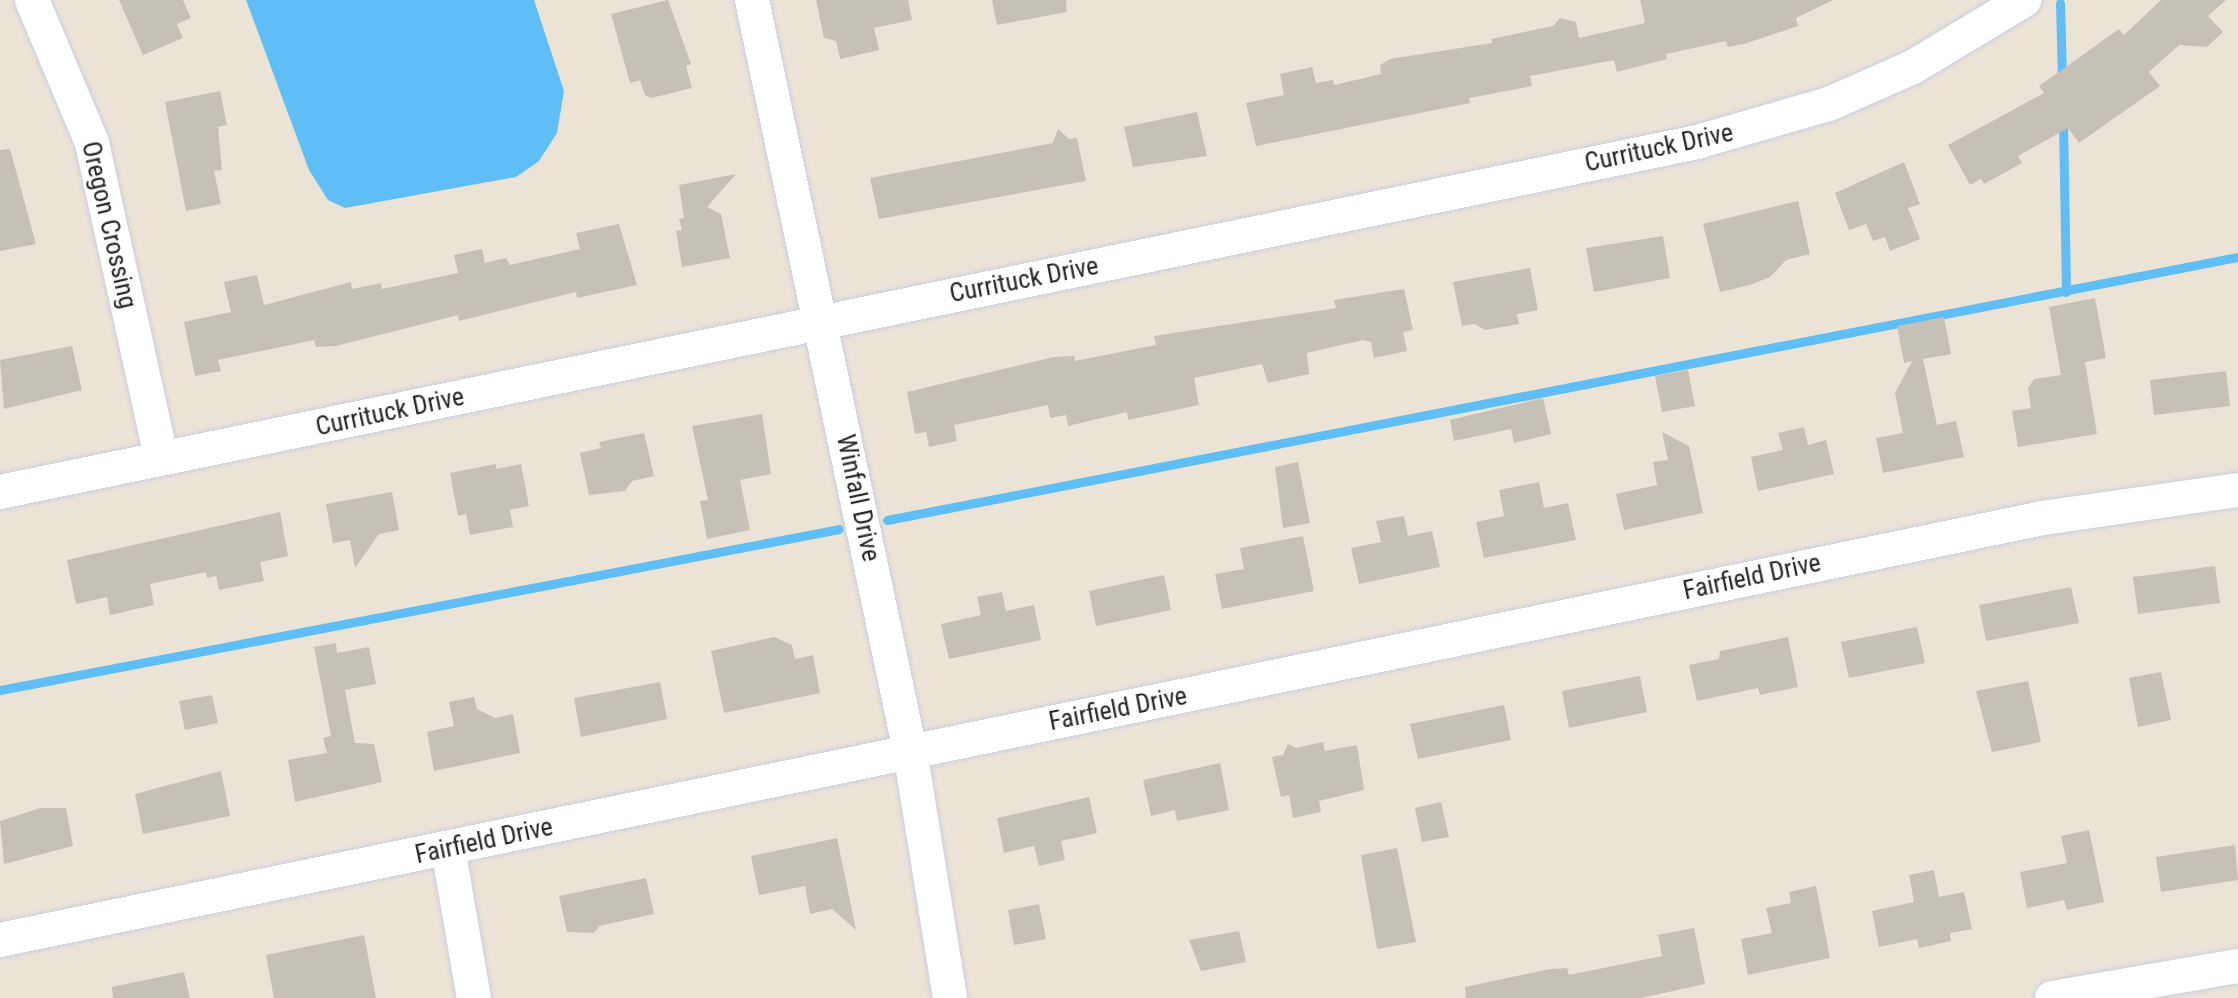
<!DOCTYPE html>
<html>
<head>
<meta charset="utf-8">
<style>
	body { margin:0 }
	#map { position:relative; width:2238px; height:998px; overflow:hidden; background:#ebe4d6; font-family:"Roboto Condensed",sans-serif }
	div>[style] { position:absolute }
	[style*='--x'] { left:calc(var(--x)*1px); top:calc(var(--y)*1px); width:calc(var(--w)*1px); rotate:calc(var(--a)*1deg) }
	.water>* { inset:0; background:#60bef6 }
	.stream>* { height:9px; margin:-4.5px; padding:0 4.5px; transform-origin:4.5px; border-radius:4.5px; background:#60bef6 }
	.building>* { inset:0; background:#c5c1b6 }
	.roads { filter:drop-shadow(0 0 2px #cbcde1) drop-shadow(0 0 2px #cbcde1) }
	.minor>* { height:34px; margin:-17px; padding:0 17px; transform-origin:17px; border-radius:17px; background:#fff }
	span { translate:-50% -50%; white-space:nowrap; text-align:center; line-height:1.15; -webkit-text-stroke:6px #fff; paint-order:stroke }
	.street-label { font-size:26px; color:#262626 }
</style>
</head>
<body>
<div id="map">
	<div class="water">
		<div style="clip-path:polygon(246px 0,534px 0,564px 91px,557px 133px,539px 161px,516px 177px,345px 208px,328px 200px,309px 170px)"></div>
	</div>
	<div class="stream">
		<div style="--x:2060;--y:3;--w:78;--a:88.5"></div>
		<div style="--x:2063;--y:120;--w:172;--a:89"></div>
		<div style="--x:887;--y:520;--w:1376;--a:-11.02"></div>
		<div style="--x:0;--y:690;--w:854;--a:-10.86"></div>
	</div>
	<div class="building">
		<div style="clip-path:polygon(119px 0,183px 0,191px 18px,177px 24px,183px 38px,143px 55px)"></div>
		<div style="clip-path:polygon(668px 0,691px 64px,686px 66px,692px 88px,651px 98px,645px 95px,640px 80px,630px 83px,611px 14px)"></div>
		<div style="clip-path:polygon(816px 0,908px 0,912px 20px,874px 28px,879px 50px,840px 59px,836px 41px,824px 38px)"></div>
		<div style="clip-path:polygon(992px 0,1066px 0,1067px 12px,997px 25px)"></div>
		<div style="clip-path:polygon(1640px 0,1833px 0,1796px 18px,1798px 26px,1744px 44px,1728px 47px,1726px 41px,1666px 54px,1667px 59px,1617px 72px,1614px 60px,1530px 76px,1532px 86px,1469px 98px,1470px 103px,1256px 146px,1246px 103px,1284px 95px,1280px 74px,1312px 67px,1316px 83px,1333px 80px,1334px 85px,1381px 74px,1380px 65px,1390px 59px,1492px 43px,1491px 39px,1553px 26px,1560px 18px,1576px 22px,1579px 38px,1645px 23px)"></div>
		<div style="clip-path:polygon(2161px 0,2226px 0,2208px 16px,2223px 32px,2207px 47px,2179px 45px,2149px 72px,2160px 86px,2079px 143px,2068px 128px,2018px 156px,2022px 163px,1984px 184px,1981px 179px,1970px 185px,1948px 145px,2044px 93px,2039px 86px,2119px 29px,2124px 35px)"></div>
		<div style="clip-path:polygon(220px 91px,227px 125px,218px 127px,222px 170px,214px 171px,221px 204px,186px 211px,165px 102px)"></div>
		<div style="clip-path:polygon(1197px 112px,1207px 156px,1133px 167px,1124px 127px)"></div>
		<div style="clip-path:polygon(1058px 129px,1069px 139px,1077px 138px,1086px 181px,879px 219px,870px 178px,1053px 143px)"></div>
		<div style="clip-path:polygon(10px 149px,36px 244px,0 251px,0 150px)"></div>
		<div style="clip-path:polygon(1904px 162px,1920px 204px,1908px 208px,1920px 239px,1890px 251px,1885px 237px,1873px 241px,1866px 224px,1849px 230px,1835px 193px)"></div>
		<div style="clip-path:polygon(736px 174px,707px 207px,721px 214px,730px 258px,682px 267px,676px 231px,682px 230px,679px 219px,684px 218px,679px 185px)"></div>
		<div style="clip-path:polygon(1798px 201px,1810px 254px,1786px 260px,1770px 277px,1750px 285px,1720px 292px,1703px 224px)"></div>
		<div style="clip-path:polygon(619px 224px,637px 285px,577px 298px,576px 292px,459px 321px,458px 315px,336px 346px,316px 347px,314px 340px,218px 360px,221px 371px,195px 376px,184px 322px,231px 312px,224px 282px,257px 275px,264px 305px,351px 282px,352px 289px,381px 283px,382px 289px,458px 273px,454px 255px,482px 249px,485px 263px,506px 258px,510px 265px,580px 249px,576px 233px)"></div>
		<div style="clip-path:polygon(1663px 236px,1670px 278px,1594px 292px,1586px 248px)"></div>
		<div style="clip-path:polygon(1530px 268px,1538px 310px,1517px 314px,1519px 324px,1485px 330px,1475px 324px,1462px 326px,1453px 282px)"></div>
		<div style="clip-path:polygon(1404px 289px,1413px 330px,1403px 332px,1407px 351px,1374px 358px,1371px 342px,1363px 340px,1307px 353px,1309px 374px,1268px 383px,1262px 364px,1194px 378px,1199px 405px,1128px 420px,1127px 412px,1068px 426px,1066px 415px,1050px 418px,1048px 405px,954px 425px,957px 441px,929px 447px,926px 432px,915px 434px,907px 392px,1054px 357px,1074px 356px,1075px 361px,1156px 345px,1154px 336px,1336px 308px,1334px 300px)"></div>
		<div style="clip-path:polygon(2095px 298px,2106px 358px,2085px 362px,2097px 434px,2018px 447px,2012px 411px,2031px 408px,2028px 388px,2034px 379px,2061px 375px,2049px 307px)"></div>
		<div style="clip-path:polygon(1944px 317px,1951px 354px,1923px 359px,1937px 425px,1956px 421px,1964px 457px,1883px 473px,1876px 438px,1903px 433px,1895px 393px,1912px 361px,1904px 363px,1897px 326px)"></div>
		<div style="clip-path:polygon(72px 346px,82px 390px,4px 409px,0 360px)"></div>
		<div style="clip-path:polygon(1688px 370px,1695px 406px,1662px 412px,1655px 376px)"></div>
		<div style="clip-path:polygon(2226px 371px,2230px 406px,2154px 415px,2150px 380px)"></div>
		<div style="clip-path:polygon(1543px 398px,1551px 434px,1514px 443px,1511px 429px,1454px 441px,1450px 420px)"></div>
		<div style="clip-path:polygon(762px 414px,771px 474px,740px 480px,750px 530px,707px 539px,700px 501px,708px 500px,692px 426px)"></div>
		<div style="clip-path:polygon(1804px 427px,1808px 445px,1826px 440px,1834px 474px,1758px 491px,1751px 457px,1783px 450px,1778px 433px)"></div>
		<div style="clip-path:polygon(1662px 432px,1689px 446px,1703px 513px,1624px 530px,1616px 494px,1657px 485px,1653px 462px,1668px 460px)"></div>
		<div style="clip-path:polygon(644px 433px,654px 476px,632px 481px,625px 491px,589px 495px,580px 453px,601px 448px,599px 442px)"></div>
		<div style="clip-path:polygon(1298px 462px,1310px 523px,1283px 528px,1275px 467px)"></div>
		<div style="clip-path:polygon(496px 464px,496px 469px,521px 464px,529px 506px,510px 510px,513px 527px,470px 535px,466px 514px,458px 516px,450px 473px)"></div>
		<div style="clip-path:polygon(1539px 482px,1544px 508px,1568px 503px,1576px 540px,1484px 558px,1476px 522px,1504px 516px,1499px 490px)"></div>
		<div style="clip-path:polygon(392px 492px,399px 530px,379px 534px,355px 568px,350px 540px,333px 543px,326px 504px)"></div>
		<div style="clip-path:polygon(280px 512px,288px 556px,260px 562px,264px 581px,219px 590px,216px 576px,207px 578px,206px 572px,150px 584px,154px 605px,110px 615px,107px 597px,76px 604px,67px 560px)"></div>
		<div style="clip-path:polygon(1404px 516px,1408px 536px,1432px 531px,1440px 567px,1359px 584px,1351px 548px,1381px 542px,1376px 521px)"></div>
		<div style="clip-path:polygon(1303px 536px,1314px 591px,1222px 609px,1215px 574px,1244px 569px,1240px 548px)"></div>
		<div style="clip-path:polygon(2215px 566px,2220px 603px,2138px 614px,2133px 577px)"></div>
		<div style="clip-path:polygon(1164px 575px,1171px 610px,1096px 626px,1089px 591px)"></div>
		<div style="clip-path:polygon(2071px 587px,2079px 623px,1986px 641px,1979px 605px)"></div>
		<div style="clip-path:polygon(1002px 592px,1006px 611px,1034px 605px,1041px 640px,949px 659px,941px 624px,981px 615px,977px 597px)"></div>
		<div style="clip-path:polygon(1917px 627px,1925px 663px,1849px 678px,1841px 642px)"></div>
		<div style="clip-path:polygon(774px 637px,792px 645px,795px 659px,813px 655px,820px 693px,724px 713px,711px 651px)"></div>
		<div style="clip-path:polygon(1788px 637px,1798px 687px,1760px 695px,1758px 688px,1697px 701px,1689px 665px,1719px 659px,1720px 651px)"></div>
		<div style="clip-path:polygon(336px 643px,337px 653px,369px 647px,376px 684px,345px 690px,355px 743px,374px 744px,382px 782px,295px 802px,288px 760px,327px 753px,323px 738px,331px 736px,314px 647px)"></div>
		<div style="clip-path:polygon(2161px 672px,2171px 720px,2138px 727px,2129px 678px)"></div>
		<div style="clip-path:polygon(1640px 676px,1647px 712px,1569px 728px,1562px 691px)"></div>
		<div style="clip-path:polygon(2028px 681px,2041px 742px,1992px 752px,1976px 691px)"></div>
		<div style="clip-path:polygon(660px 682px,667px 719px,581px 737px,574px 698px)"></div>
		<div style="clip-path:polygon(212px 695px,218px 723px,185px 730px,179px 701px)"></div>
		<div style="clip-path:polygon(474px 697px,477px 709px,495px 718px,513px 714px,520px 753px,434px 771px,427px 732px,454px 726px,449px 702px)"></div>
		<div style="clip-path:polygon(1504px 705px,1511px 740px,1418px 759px,1410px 724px)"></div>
		<div style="clip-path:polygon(1323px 742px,1325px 751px,1357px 745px,1364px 790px,1319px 801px,1321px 812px,1293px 818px,1289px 795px,1281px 797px,1272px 757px,1283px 755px,1288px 744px,1296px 748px)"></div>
		<div style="clip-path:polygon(1220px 763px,1229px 810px,1177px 821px,1175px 810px,1151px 816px,1143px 780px)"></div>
		<div style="clip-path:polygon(221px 771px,230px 816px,143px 834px,135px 794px)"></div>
		<div style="clip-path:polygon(1089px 797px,1097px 833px,1061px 841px,1065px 860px,1039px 866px,1034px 846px,1004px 853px,997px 818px)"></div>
		<div style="clip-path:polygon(1441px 802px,1449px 837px,1422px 842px,1415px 808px)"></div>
		<div style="clip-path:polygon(40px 808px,66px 808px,73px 846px,4px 864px,0 821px)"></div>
		<div style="clip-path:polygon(2089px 830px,2104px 902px,2067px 910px,2064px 900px,2027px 908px,2020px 872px,2067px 863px,2061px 836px)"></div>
		<div style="clip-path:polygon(837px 838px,856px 930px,832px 909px,810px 914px,805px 886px,759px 895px,751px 856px)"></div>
		<div style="clip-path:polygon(2235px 845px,2238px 880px,2161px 892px,2156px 857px)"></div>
		<div style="clip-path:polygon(1397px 848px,1416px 942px,1377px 949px,1361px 855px)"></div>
		<div style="clip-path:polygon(1934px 870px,1939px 897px,1964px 892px,1972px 929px,1950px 933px,1951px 941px,1919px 948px,1917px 939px,1879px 947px,1872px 911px,1914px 902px,1909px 875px)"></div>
		<div style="clip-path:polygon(646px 878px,654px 914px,599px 926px,594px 933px,567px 932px,559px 896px)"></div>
		<div style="clip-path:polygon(1816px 886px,1830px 958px,1748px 975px,1741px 939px,1772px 933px,1766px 908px,1791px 903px,1789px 892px)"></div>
		<div style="clip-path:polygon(1039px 904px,1046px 939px,1014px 945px,1008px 910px)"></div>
		<div style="clip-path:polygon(1694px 928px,1705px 984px,1641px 998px,1466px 998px,1465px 987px,1550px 969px,1567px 968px,1569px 975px,1662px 956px,1658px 935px)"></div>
		<div style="clip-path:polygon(1239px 931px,1246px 962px,1201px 971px,1189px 940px)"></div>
		<div style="clip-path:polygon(364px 935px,376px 998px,274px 998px,266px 955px)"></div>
		<div style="clip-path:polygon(184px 972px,190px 998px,113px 998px,112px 987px)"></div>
	</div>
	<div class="roads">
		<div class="minor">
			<div style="--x:32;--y:0;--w:155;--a:67.2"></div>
			<div style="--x:92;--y:143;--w:321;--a:77.6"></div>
			<div style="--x:752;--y:0;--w:767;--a:78.12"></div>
			<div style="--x:910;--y:751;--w:250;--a:80.8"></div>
			<div style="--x:0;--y:492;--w:1733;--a:-11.65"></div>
			<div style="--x:1697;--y:142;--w:137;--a:-16.1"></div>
			<div style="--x:1829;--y:104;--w:92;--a:-23.8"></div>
			<div style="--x:1913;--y:67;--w:130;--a:-31.1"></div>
			<div style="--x:448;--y:848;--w:152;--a:80.2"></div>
			<div style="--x:0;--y:940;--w:2086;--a:-11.67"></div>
			<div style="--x:2043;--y:518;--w:197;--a:-8.2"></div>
			<div style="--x:2052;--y:998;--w:189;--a:-9.8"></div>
		</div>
	</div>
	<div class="street-label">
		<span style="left:1659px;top:148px;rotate:-12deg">Currituck Drive</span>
		<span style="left:109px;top:225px;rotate:77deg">Oregon Crossing</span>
		<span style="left:1024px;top:280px;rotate:-11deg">Currituck Drive</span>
		<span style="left:390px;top:412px;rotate:-12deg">Currituck Drive</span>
		<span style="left:858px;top:498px;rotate:78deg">Winfall Drive</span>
		<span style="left:1752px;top:577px;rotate:-12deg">Fairfield Drive</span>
		<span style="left:1118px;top:709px;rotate:-11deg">Fairfield Drive</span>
		<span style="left:484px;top:841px;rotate:-12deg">Fairfield Drive</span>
	</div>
</div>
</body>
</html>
